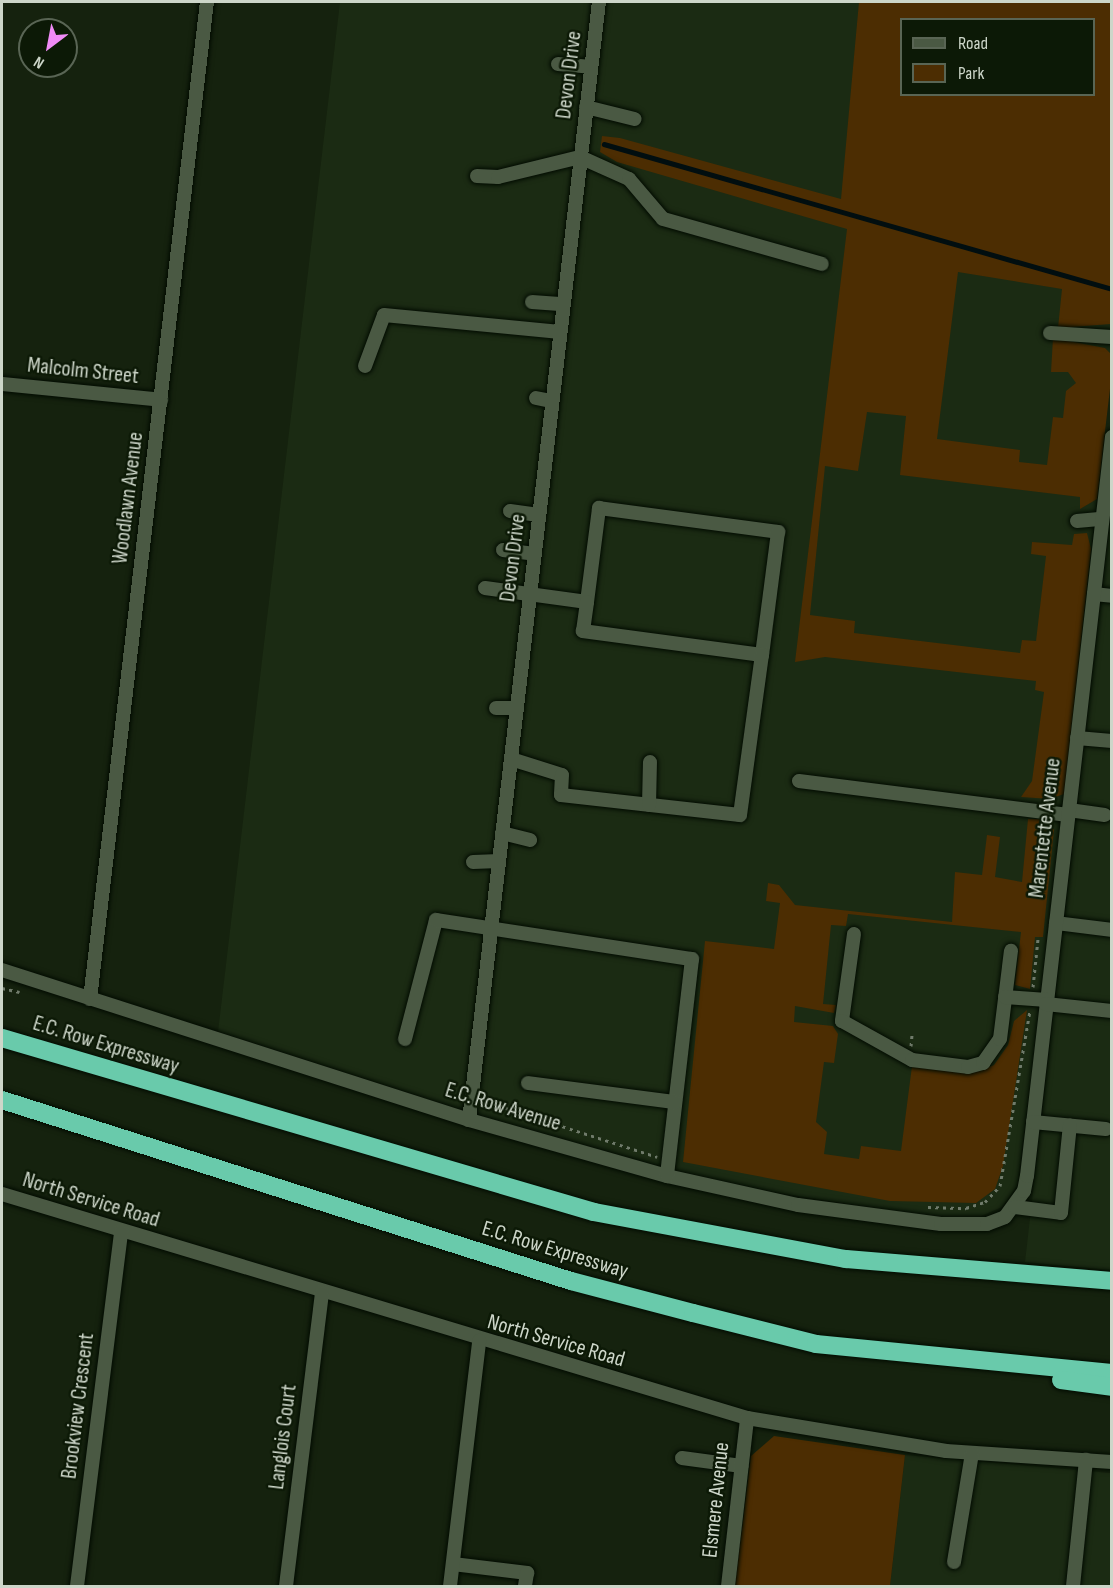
<!DOCTYPE html>
<html>
<head>
<meta charset="utf-8">
<style>
	body { margin:0 }
	#map { position:relative; width:1113px; height:1588px; overflow:hidden; background:#15220e; font-family:"Sofia Sans Condensed",sans-serif }
	div>[style] { position:absolute }
	[style*='--x'] { left:calc(var(--x)*1px); top:calc(var(--y)*1px); width:calc(var(--w)*1px); rotate:calc(var(--a)*1deg) }
	.built>* { inset:0; background:#1b2b13 }
	.green>* { inset:0; background:#4c2d02 }
	.stream>* { height:4.5px; margin:-2.25px; padding:0 2.25px; transform-origin:2.25px; border-radius:2.25px; background:#010e10 }
	.path>* { height:3px; margin-top:-1.5px; transform-origin:0; background:repeating-linear-gradient(90deg,#707b6b 0 3px,transparent 0 7.5px) }
	.roads { filter:drop-shadow(0 0 2px #020b00) drop-shadow(0 0 2px #020b00) }
	.minor>* { height:14px; margin:-7px; padding:0 7px; transform-origin:7px; border-radius:7px; background:#4a5943 }
	.highway>* { height:18px; margin:-9px; padding:0 9px; transform-origin:9px; border-radius:9px; background:#69caab }
	span { translate:-50% -50%; white-space:nowrap; text-align:center; line-height:1.15; -webkit-text-stroke:5px #0c1906; paint-order:stroke }
	.street-label { font-size:22px; color:#cdd6c9 }
	.frame { position:absolute; inset:0; border:3px solid #cdd6c9; pointer-events:none }
	.legend { position:absolute; left:900px; top:18px; width:195px; height:78px; box-sizing:border-box; background:#0c1906; border:2px solid #596554; margin:0; padding:8px 10px; list-style:none; font-size:18px; color:#cdd6c9 }
	.legend li { display:flex; align-items:center; gap:12px; height:30px }
	.legend b { width:30px; border:2px solid #596554 }
	.north { position:absolute; left:18px; top:18px; width:60px; height:60px; box-sizing:border-box; background:#0c1906; border:2px solid #596554; border-radius:50%; rotate:212deg; font-size:16px; font-weight:700; line-height:24px; text-align:center; color:#cdd6c9 }
	.north::after { content:''; display:block; margin:auto; width:21px; height:27px; background:#f08bf6; clip-path:polygon(50% 0,100% 100%,50% 72%,0 100%) }
</style>
</head>
<body>
<div id="map">
	<div class="built">
		<div style="clip-path:polygon(evenodd,340px 2px,1111px 2px,1111px 372px,1038px 1027px,1017px 1186px,1002px 1207px,974px 1219px,935px 1218px,710px 1182px,501px 1123px,218px 1032px,340px 2px,902px 20px,1094px 20px,1094px 94px,902px 94px,902px 20px)"></div>
		<div style="clip-path:polygon(1111px 509px,1111px 1270px,1025px 1262px)"></div>
		<div style="clip-path:polygon(905px 1455px,1111px 1473px,1111px 1586px,890px 1586px)"></div>
	</div>
	<div class="green">
		<div style="clip-path:polygon(evenodd,859px 2px,1111px 2px,1111px 324px,1058px 328px,1062px 289px,958px 272px,937px 439px,1020px 450px,1019px 462px,1047px 465px,1053px 417px,1063px 418px,1066px 391px,1076px 383px,1068px 372px,1051px 372px,1053px 338px,1105px 348px,1111px 354px,1112px 372px,1097px 499px,1080px 509px,1080px 497px,900px 475px,906px 416px,867px 412px,858px 471px,825px 466px,810px 615px,855px 621px,854px 633px,1020px 653px,1022px 640px,1036px 641px,1046px 556px,1031px 554px,1032px 542px,1072px 545px,1074px 534px,1087px 533px,1091px 549px,1064px 794px,1050px 799px,1021px 797px,1032px 781px,1044px 692px,1035px 690px,1036px 681px,825px 657px,795px 662px,847px 229px,617px 162px,600px 152px,602px 136px,620px 138px,841px 199px,859px 2px,902px 20px,1094px 20px,1094px 94px,902px 94px,902px 20px)"></div>
		<div style="clip-path:polygon(1028px 819px,1047px 819px,1054px 830px,1043px 937px,1035px 937px,1030px 989px,1015px 985px,1021px 932px,848px 914px,846px 926px,831px 925px,823px 1004px,836px 1005px,834px 1013px,795px 1006px,794px 1022px,833px 1026px,838px 1034px,834px 1063px,824px 1062px,816px 1122px,827px 1132px,824px 1154px,859px 1159px,861px 1146px,901px 1151px,912px 1066px,982px 1070px,994px 1065px,1008px 1045px,1014px 1021px,1027px 1010px,1003px 1166px,995px 1189px,976px 1203px,890px 1201px,683px 1162px,705px 941px,774px 949px,780px 903px,766px 901px,768px 883px,779px 885px,795px 905px,952px 922px,955px 872px,982px 875px,987px 835px,1000px 837px,995px 877px,1022px 882px)"></div>
		<div style="clip-path:polygon(774px 1436px,905px 1455px,890px 1586px,735px 1586px,751px 1456px)"></div>
	</div>
	<div class="stream">
		<div style="--x:604;--y:144;--w:525;--a:15.92"></div>
	</div>
	<div class="path">
		<div style="--x:1033;--y:987;--w:48;--a:-84.1"></div>
		<div style="--x:2;--y:988;--w:18;--a:13"></div>
		<div style="--x:911;--y:1046;--w:11;--a:-85"></div>
		<div style="--x:484;--y:1101;--w:182;--a:17.9"></div>
		<div style="--x:928;--y:1207;--w:38;--a:2"></div>
		<div style="--x:966;--y:1208;--w:20;--a:-18"></div>
		<div style="--x:985;--y:1202;--w:22;--a:-47"></div>
		<div style="--x:1000;--y:1186;--w:178;--a:-80.3"></div>
	</div>
	<div class="roads">
		<div class="minor">
			<div style="--x:558;--y:64;--w:33;--a:5"></div>
			<div style="--x:586;--y:107;--w:50;--a:13.8"></div>
			<div style="--x:477;--y:176;--w:21;--a:3"></div>
			<div style="--x:498;--y:177;--w:84;--a:-13.7"></div>
			<div style="--x:580;--y:157;--w:54;--a:24.2"></div>
			<div style="--x:629;--y:179;--w:52;--a:49.6"></div>
			<div style="--x:663;--y:219;--w:165;--a:15.8"></div>
			<div style="--x:532;--y:302;--w:31;--a:4"></div>
			<div style="--x:1050;--y:333;--w:62;--a:3.7"></div>
			<div style="--x:365;--y:366;--w:54;--a:-69.6"></div>
			<div style="--x:384;--y:315;--w:177;--a:5.5"></div>
			<div style="--x:2;--y:384;--w:160;--a:5.7"></div>
			<div style="--x:536;--y:398;--w:16;--a:11"></div>
			<div style="--x:510;--y:511;--w:29;--a:8"></div>
			<div style="--x:1077;--y:521;--w:25;--a:-5"></div>
			<div style="--x:503;--y:550;--w:32;--a:7"></div>
			<div style="--x:485;--y:588;--w:103;--a:7.8"></div>
			<div style="--x:587;--y:602;--w:95;--a:-82.7"></div>
			<div style="--x:599;--y:508;--w:181;--a:7.6"></div>
			<div style="--x:778;--y:532;--w:124;--a:97.4"></div>
			<div style="--x:762;--y:655;--w:181;--a:-172.4"></div>
			<div style="--x:583;--y:631;--w:29;--a:-82"></div>
			<div style="--x:1094;--y:594;--w:18;--a:6"></div>
			<div style="--x:496;--y:708;--w:21;--a:0"></div>
			<div style="--x:1077;--y:738;--w:35;--a:5"></div>
			<div style="--x:511;--y:759;--w:53;--a:17.4"></div>
			<div style="--x:562;--y:775;--w:20;--a:93"></div>
			<div style="--x:561;--y:795;--w:180;--a:6.4"></div>
			<div style="--x:740;--y:815;--w:162;--a:-82.2"></div>
			<div style="--x:799;--y:781;--w:271;--a:7.2"></div>
			<div style="--x:649;--y:805;--w:43;--a:-88.7"></div>
			<div style="--x:1069;--y:810;--w:36;--a:8"></div>
			<div style="--x:502;--y:833;--w:29;--a:14"></div>
			<div style="--x:473;--y:862;--w:26;--a:-2"></div>
			<div style="--x:1056;--y:923;--w:56;--a:7.1"></div>
			<div style="--x:854;--y:934;--w:88;--a:97.9"></div>
			<div style="--x:842;--y:1021;--w:80;--a:29.1"></div>
			<div style="--x:912;--y:1060;--w:56;--a:7.1"></div>
			<div style="--x:968;--y:1067;--w:16;--a:-15"></div>
			<div style="--x:983;--y:1063;--w:29;--a:-55"></div>
			<div style="--x:1000;--y:1039;--w:89;--a:-82.9"></div>
			<div style="--x:2;--y:970;--w:490;--a:17.8"></div>
			<div style="--x:469;--y:1120;--w:206;--a:15.8"></div>
			<div style="--x:667;--y:1176;--w:134;--a:12.5"></div>
			<div style="--x:798;--y:1205;--w:144;--a:7.6"></div>
			<div style="--x:941;--y:1224;--w:46;--a:0"></div>
			<div style="--x:987;--y:1224;--w:19;--a:-21"></div>
			<div style="--x:1005;--y:1217;--w:32;--a:-54"></div>
			<div style="--x:1024;--y:1191;--w:15;--a:-79"></div>
			<div style="--x:1027;--y:1176;--w:744;--a:-83.44"></div>
			<div style="--x:1005;--y:997;--w:42;--a:4.1"></div>
			<div style="--x:90;--y:999;--w:1004;--a:-83.31"></div>
			<div style="--x:1046;--y:1004;--w:66;--a:6.1"></div>
			<div style="--x:405;--y:1039;--w:123;--a:-75.4"></div>
			<div style="--x:436;--y:920;--w:259;--a:8.7"></div>
			<div style="--x:692;--y:959;--w:218;--a:96.6"></div>
			<div style="--x:528;--y:1083;--w:148;--a:7.4"></div>
			<div style="--x:469;--y:1120;--w:1126;--a:-83.37"></div>
			<div style="--x:1033;--y:1122;--w:73;--a:5.5"></div>
			<div style="--x:2;--y:1194;--w:778;--a:16.73"></div>
			<div style="--x:747;--y:1418;--w:202;--a:9.4"></div>
			<div style="--x:946;--y:1451;--w:166;--a:3.8"></div>
			<div style="--x:1015;--y:1207;--w:46;--a:7.4"></div>
			<div style="--x:1061;--y:1213;--w:88;--a:-84.2"></div>
			<div style="--x:682;--y:1458;--w:60;--a:7.7"></div>
			<div style="--x:954;--y:1562;--w:110;--a:-80.6"></div>
			<div style="--x:453;--y:1564;--w:75;--a:6.9"></div>
			<div style="--x:527;--y:1573;--w:13;--a:99"></div>
			<div style="--x:77;--y:1586;--w:357;--a:-82.9"></div>
			<div style="--x:286;--y:1586;--w:295;--a:-83"></div>
			<div style="--x:450;--y:1586;--w:247;--a:-83.2"></div>
			<div style="--x:728;--y:1586;--w:169;--a:-83.5"></div>
			<div style="--x:1073;--y:1586;--w:127;--a:-84.1"></div>
		</div>
		<div class="highway">
			<div style="--x:2;--y:1038;--w:617;--a:16.38"></div>
			<div style="--x:594;--y:1212;--w:256;--a:10.6"></div>
			<div style="--x:846;--y:1259;--w:267;--a:4.7"></div>
			<div style="--x:2;--y:1100;--w:597;--a:17.65"></div>
			<div style="--x:571;--y:1281;--w:126;--a:14.7"></div>
			<div style="--x:693;--y:1313;--w:127;--a:14.1"></div>
			<div style="--x:816;--y:1344;--w:297;--a:5.6"></div>
			<div style="--x:1061;--y:1380;--w:51;--a:7.8"></div>
		</div>
	</div>
	<div class="street-label">
		<span style="left:569px;top:75px;rotate:-83deg">Devon Drive</span>
		<span style="left:83px;top:371px;rotate:6deg">Malcolm Street</span>
		<span style="left:128px;top:498px;rotate:-83deg">Woodlawn Avenue</span>
		<span style="left:513px;top:558px;rotate:-83deg">Devon Drive</span>
		<span style="left:1045px;top:828px;rotate:-83deg">Marentette Avenue</span>
		<span style="left:106px;top:1045px;rotate:17deg">E.C. Row Expressway</span>
		<span style="left:503px;top:1107px;rotate:17deg">E.C. Row Avenue</span>
		<span style="left:91px;top:1200px;rotate:17deg">North Service Road</span>
		<span style="left:555px;top:1250px;rotate:17deg">E.C. Row Expressway</span>
		<span style="left:556px;top:1341px;rotate:16deg">North Service Road</span>
		<span style="left:78px;top:1406px;rotate:-83deg">Brookview Crescent</span>
		<span style="left:283px;top:1437px;rotate:-83deg">Langlois Court</span>
		<span style="left:716px;top:1500px;rotate:-84deg">Elsmere Avenue</span>
	</div>
	<div class="frame"></div>
	<ul class="legend">
	<li><b style="height:8px;background:#4a5943"></b>Road</li>
	<li><b style="height:16px;background:#4c2d02"></b>Park</li>
	</ul>
	<div class="north">N</div>
</div>
</body>
</html>
